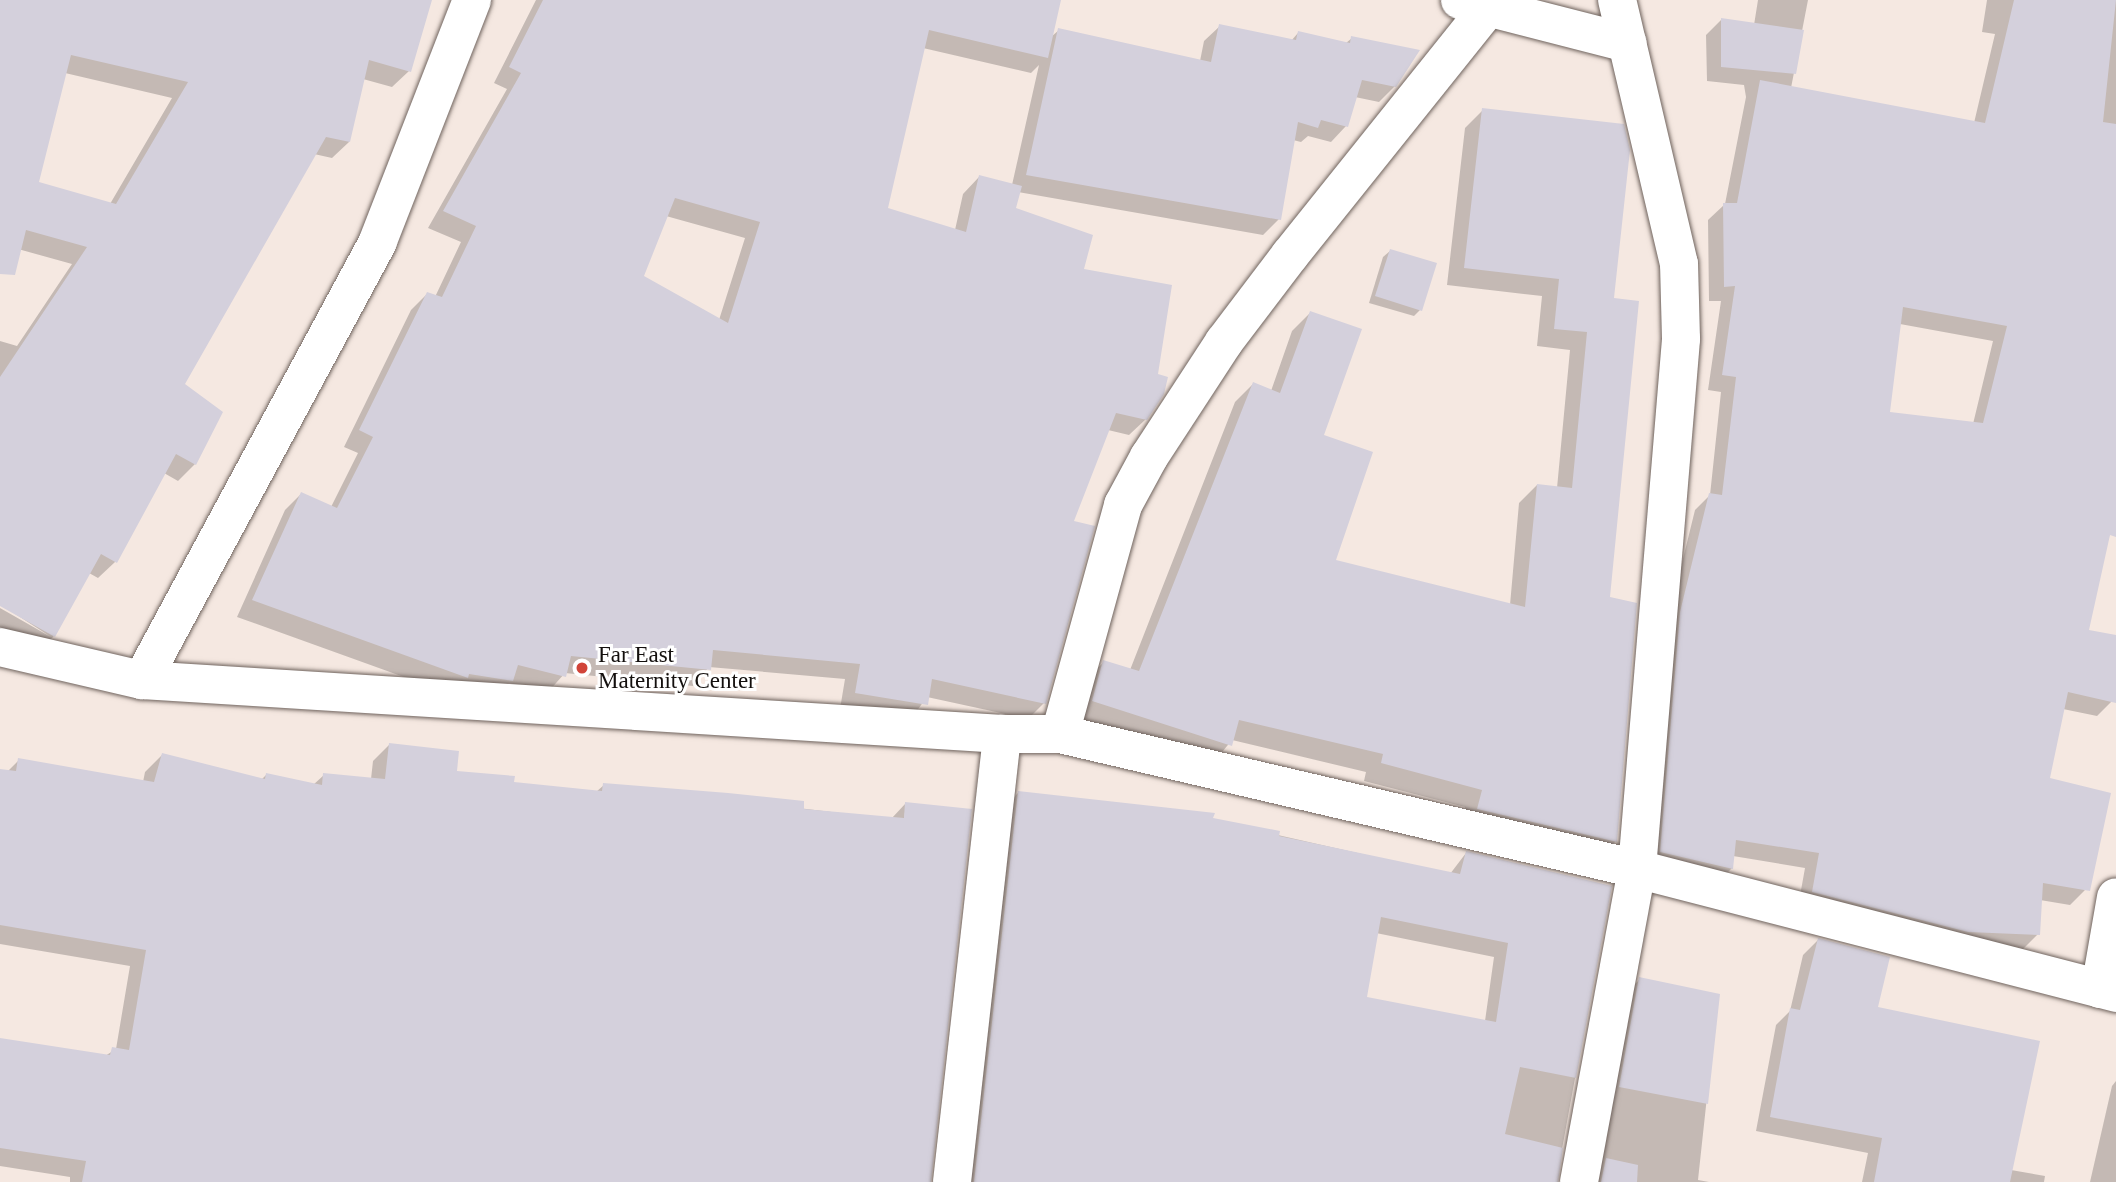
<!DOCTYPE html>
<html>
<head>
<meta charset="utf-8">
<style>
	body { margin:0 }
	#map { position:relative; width:2116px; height:1182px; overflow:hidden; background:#f5e8e1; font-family:"Times New Roman",serif }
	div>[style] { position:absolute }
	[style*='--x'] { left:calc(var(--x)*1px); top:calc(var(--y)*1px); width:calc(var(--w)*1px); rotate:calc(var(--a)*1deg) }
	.shadow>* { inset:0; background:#0003 }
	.building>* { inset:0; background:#d4d0dc }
	.roads { filter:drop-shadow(0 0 2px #6f635d) drop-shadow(0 0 2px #6f635d) }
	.street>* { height:38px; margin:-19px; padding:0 19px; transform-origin:19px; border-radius:19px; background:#fff }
	.dots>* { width:19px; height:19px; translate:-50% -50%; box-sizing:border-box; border:4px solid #fff; border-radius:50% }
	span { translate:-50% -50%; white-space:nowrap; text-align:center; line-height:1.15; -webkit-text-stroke:6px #fff; paint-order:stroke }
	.poi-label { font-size:23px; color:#130f0d }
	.left { translate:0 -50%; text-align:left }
</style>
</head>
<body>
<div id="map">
	<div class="shadow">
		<div style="clip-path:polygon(evenodd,0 0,430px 0,409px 71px,392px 87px,363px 79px,349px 142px,332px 158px,314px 154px,183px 385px,195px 464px,178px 481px,164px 473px,115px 562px,98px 578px,89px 573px,54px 636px,37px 653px,0 632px,0 608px,51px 637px,0 604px,0 341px,17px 346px,72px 264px,0 244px,0 0,65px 73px,172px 98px,110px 204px,37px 183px,65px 73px)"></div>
		<div style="clip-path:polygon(evenodd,536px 0,1060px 0,1051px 37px,1059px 30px,1200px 61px,1204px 41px,1220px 26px,1291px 41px,1298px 33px,1346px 43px,1352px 38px,1395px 86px,1379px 102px,1355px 97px,1346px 126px,1331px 142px,1308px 136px,1301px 142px,1293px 140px,1279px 219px,1263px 235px,1018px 192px,1014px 209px,1081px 270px,1146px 419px,1129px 435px,1108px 430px,1071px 522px,1044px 703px,1028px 719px,927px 697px,910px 720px,840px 709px,845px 679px,709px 667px,693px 686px,565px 673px,548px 692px,509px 683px,495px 697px,451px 694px,237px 617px,285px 510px,301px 494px,331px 507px,358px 453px,344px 447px,411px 310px,427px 294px,435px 297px,461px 242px,428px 228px,507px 89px,494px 83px,536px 0,923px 48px,1031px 73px,1039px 65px,1012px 185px,979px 177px,963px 194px,955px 230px,886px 209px,923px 48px,536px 0,666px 216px,745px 238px,719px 320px,642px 276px,666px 216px)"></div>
		<div style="clip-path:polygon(evenodd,1758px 0,1808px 0,1791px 88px,1974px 123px,1995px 34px,1982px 32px,1987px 0,2116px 0,2116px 522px,2107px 540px,2087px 631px,2116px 637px,2116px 681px,2112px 701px,2097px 716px,2063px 709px,2048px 779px,2085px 890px,2070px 905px,2040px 900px,2038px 934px,2023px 949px,1798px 907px,1805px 868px,1733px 856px,1732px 868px,1717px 883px,1646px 867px,1666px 628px,1695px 510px,1710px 495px,1721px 392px,1708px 390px,1721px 301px,1709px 301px,1708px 220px,1725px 204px,1746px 97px,1744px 85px,1707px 81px,1706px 35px,1721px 20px,1754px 25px,1758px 0,1900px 324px,1993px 341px,1973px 424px,1888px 413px,1900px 324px)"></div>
		<div style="clip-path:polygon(1483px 110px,1612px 300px,1608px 599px,1616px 841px,1598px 859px,1460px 827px,1465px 807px,1364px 781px,1366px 772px,1232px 740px,1213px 763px,1075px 718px,1086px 679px,1104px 662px,1130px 670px,1235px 402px,1253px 384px,1271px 391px,1292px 331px,1310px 313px,1334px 561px,1510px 605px,1519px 503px,1537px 485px,1557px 488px,1570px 350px,1537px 346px,1542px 296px,1447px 285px,1465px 128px)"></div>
		<div style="clip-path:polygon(1390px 251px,1420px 310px,1414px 316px,1369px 303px,1383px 257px)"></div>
		<div style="clip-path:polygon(390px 744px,455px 772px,512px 784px,596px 792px,604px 785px,891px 819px,906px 803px,864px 1182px,70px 1182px,70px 1177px,0 1166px,0 1042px,105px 1056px,116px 1049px,130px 966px,0 944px,0 771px,7px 772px,19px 760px,143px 782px,145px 772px,162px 755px,261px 780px,267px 774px,313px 785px,324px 775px,371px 779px,373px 761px)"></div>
		<div style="clip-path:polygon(evenodd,1018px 793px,1211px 820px,1450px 874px,1466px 853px,1610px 887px,1556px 1182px,962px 1182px,1003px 808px,1018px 793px,1376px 933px,1494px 957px,1485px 1021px,1365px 998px,1376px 933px)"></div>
		<div style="clip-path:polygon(1818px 940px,2011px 1170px,2045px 1176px,2044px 1182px,1862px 1182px,1868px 1153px,1756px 1131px,1776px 1025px,1790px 1011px,1803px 955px)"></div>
		<div style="clip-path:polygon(1640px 979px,1718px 995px,1698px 1180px,1709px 1182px,1590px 1182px,1625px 994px)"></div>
		<div style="clip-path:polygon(2116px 1081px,2116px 1182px,2090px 1182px,2112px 1086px)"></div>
	</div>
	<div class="building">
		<div style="clip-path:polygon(evenodd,0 0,432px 0,411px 72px,369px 60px,350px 142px,326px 137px,185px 384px,223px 412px,196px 465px,176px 454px,117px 563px,101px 554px,55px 637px,0 606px,0 377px,87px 247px,26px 230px,15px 275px,0 274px,0 0,71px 55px,188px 82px,116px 204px,39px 182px,71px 55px)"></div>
		<div style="clip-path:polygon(evenodd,543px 0,1061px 0,1048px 58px,929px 30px,888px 208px,966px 232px,979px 175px,1022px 186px,1016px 208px,1093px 235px,1084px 269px,1172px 285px,1158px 374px,1168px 377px,1164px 394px,1147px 420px,1116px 413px,1074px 521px,1095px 526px,1046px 704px,932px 679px,928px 705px,855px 693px,860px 664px,713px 650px,711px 670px,571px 656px,566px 677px,518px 665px,513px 681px,469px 674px,468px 678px,252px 600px,301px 492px,337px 508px,373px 437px,359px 430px,427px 292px,442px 297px,476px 226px,443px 211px,521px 73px,509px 67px,543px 0,675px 198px,760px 222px,728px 323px,644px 276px,675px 198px)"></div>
		<div style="clip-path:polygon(evenodd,2014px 0,2116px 0,2103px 122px,2116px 124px,2116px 537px,2110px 535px,2089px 630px,2116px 635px,2116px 703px,2068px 692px,2050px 778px,2111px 793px,2090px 891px,2043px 883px,2040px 935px,1968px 932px,1812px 892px,1819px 853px,1736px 840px,1733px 869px,1660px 852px,1680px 612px,1709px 493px,1722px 495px,1736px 377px,1722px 375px,1735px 286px,1724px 287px,1723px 203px,1737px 203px,1760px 80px,1985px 123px,2014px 0,1903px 307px,2007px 326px,1983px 423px,1890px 412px,1903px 307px)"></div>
		<div style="clip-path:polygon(1721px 18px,1804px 30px,1796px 74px,1721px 67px)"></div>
		<div style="clip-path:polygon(1219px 24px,1296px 40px,1298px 31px,1350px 43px,1351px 36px,1420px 50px,1396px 87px,1362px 80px,1348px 127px,1321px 120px,1318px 128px,1298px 122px,1281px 220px,1026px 175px,1058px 28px,1211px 62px)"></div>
		<div style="clip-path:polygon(1482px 108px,1624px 124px,1630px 150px,1614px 298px,1639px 301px,1610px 597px,1637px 603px,1617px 842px,1477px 809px,1482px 790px,1381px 763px,1383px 754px,1239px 720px,1232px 746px,1092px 701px,1103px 660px,1139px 671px,1253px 382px,1280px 393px,1310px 311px,1362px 329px,1324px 435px,1373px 452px,1336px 560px,1525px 607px,1537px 484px,1572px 488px,1587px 332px,1554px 329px,1559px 279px,1464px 268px)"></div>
		<div style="clip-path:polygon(1390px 249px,1437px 263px,1422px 311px,1375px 296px)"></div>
		<div style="clip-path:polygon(389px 743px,459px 751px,457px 771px,515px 776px,514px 782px,602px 791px,603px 783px,728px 793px,804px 801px,804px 809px,904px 818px,905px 802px,972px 809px,931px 1182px,82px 1182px,86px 1161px,0 1148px,0 1038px,110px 1055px,112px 1047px,129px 1050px,146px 950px,0 925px,0 769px,16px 771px,18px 758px,154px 782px,162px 753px,265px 779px,266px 773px,322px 785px,323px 773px,385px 779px)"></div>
		<div style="clip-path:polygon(evenodd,1018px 791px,1215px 813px,1213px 818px,1280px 831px,1279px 836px,1460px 874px,1466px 851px,1612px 886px,1576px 1078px,1520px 1067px,1505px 1134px,1563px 1148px,1558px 1182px,974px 1182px,1018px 791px,1381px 917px,1508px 943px,1496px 1022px,1367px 997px,1381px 917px)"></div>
		<div style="clip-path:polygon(1818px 938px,1890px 957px,1878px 1007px,2040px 1041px,2010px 1182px,1874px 1182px,1882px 1138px,1770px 1117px,1790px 1008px,1800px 1010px)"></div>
		<div style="clip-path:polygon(1639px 977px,1720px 994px,1708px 1104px,1619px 1087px)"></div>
		<div style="clip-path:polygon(1606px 1158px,1638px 1165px,1637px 1182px,1601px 1182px)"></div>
	</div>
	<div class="roads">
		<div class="street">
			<div style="--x:1460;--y:0;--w:173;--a:14.4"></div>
			<div style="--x:0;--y:647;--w:146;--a:13.1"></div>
			<div style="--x:142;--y:680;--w:862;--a:3.59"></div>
			<div style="--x:1002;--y:734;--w:58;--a:0"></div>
			<div style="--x:1060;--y:734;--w:593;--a:13.17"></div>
			<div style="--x:1637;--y:869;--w:495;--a:14.5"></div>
			<div style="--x:142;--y:680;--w:498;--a:-61.7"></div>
			<div style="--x:378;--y:241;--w:259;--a:-68.7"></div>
			<div style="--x:1060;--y:734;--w:238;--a:-74.6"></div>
			<div style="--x:1123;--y:505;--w:55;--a:-61.6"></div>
			<div style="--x:1149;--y:457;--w:137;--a:-56.9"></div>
			<div style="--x:1224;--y:342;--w:109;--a:-52.8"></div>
			<div style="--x:1290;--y:255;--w:327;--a:-51.3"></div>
			<div style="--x:2100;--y:989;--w:93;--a:-80.1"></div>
			<div style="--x:952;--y:1182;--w:451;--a:-83.6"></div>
			<div style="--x:1579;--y:1182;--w:318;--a:-79.5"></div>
			<div style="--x:1637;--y:869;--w:532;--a:-85.25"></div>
			<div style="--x:1681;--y:339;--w:75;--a:-91.5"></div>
			<div style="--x:1679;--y:264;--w:271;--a:-103.2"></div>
		</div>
	</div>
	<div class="dots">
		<div style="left:582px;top:668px;background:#d14439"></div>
	</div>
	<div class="poi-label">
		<span class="left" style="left:598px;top:668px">Far East<br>Maternity Center</span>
	</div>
</div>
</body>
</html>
